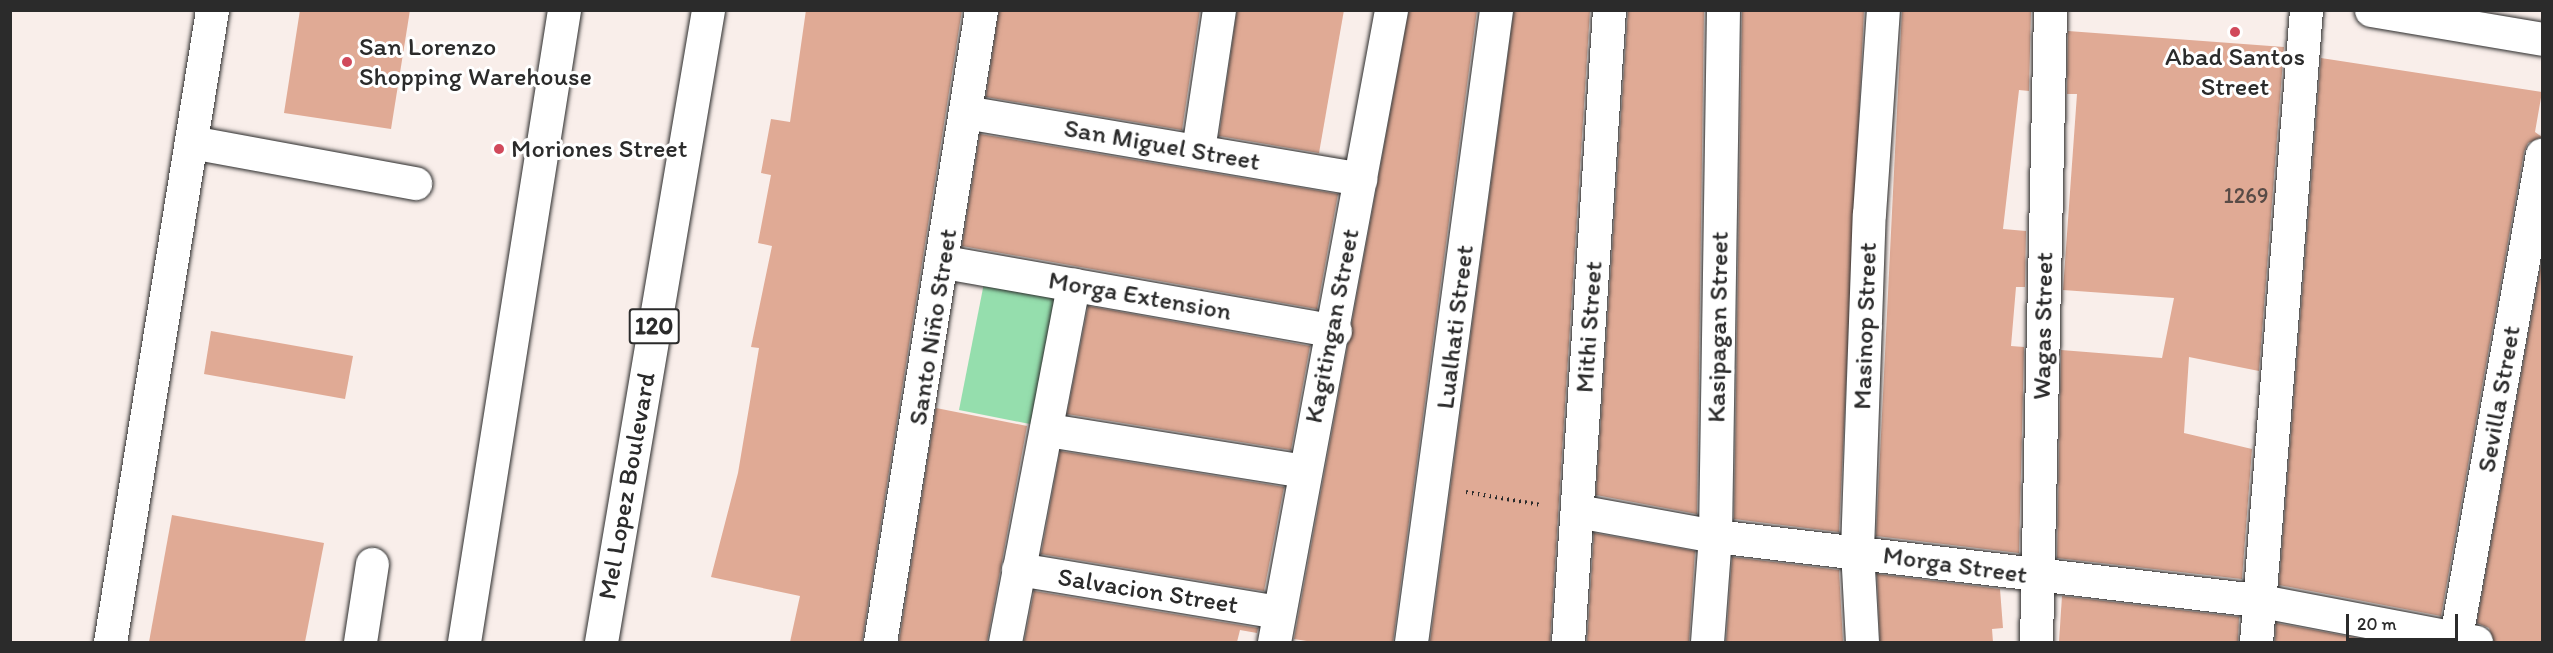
<!DOCTYPE html>
<html>
<head>
<meta charset="utf-8">
<style>
	body { margin:0 }
	#map { position:relative; width:2553px; height:653px; overflow:hidden; background:#f9eeea; font-family:Itim,sans-serif }
	div>[style] { position:absolute }
	[style*='--x'] { left:calc(var(--x)*1px); top:calc(var(--y)*1px); width:calc(var(--w)*1px); rotate:calc(var(--a)*1deg) }
	.green>* { inset:0; background:#95dead }
	.building>* { inset:0; background:#e0aa95 }
	.path>* { height:4px; margin-top:-2px; transform-origin:0; background:repeating-linear-gradient(90deg,#2b2b2b 0 1.5px,transparent 0 6px) }
	.roads { filter:drop-shadow(0 0 2px #2b2b2b) drop-shadow(0 0 2px #2b2b2b) }
	.minor>* { height:33px; margin:-16.5px; padding:0 16.5px; transform-origin:16.5px; border-radius:16.5px; background:#fff }
	.major>* { height:33px; margin:-16.5px; padding:0 16.5px; transform-origin:16.5px; border-radius:16.5px; background:#fff }
	.highway>* { height:33px; margin:-16.5px; padding:0 16.5px; transform-origin:16.5px; border-radius:16.5px; background:#fff }
	.dots>* { width:16px; height:16px; translate:-50% -50%; box-sizing:border-box; border:3px solid #fff; border-radius:50% }
	span { translate:-50% -50%; white-space:nowrap; text-align:center; line-height:1.15; -webkit-text-stroke:6px #fff; paint-order:stroke }
	.number-label { font-size:22px; color:#584b46 }
	.number-label span { -webkit-text-stroke-width:0 }
	.shield-label span { padding:2px 4px; background:#fff; border:2px solid; border-radius:4px; -webkit-text-stroke-width:0 }
	.shield-label { font-size:24px; color:#2b2b2b; font-weight:700 }
	.poi-label { font-size:26px; color:#2b2b2b }
	.left { translate:0 -50%; text-align:left }
	.street-label { font-size:26px; color:#2b2b2b }
	.frame { position:absolute; inset:0; border:12px solid #2b2b2b; pointer-events:none }
	.scale { position:absolute; left:2346px; top:614px; width:112px; height:27px; box-sizing:border-box; border:3px solid #2b2b2b; border-top:0; padding-left:8px; font-size:18px; line-height:21px; white-space:nowrap; color:#2b2b2b; -webkit-text-stroke:4px #fff; paint-order:stroke }
</style>
</head>
<body>
<div id="map">
	<div class="green">
		<div style="clip-path:polygon(984px 283px,1065px 300px,1040px 426px,959px 410px)"></div>
	</div>
	<div class="building">
		<div style="clip-path:polygon(300px 10px,410px 10px,391px 129px,284px 113px)"></div>
		<div style="clip-path:polygon(806px 10px,962px 10px,862px 642px,790px 642px,800px 596px,711px 577px,738px 473px,759px 348px,751px 347px,772px 246px,758px 243px,771px 175px,761px 173px,771px 119px,790px 122px)"></div>
		<div style="clip-path:polygon(999px 10px,1200px 10px,1182px 130px,986px 97px)"></div>
		<div style="clip-path:polygon(1237px 10px,1344px 10px,1319px 153px,1219px 136px)"></div>
		<div style="clip-path:polygon(1409px 10px,1477px 10px,1393px 642px,1313px 642px,1294px 639px)"></div>
		<div style="clip-path:polygon(1514px 10px,1590px 10px,1550px 642px,1430px 642px)"></div>
		<div style="clip-path:polygon(1628px 10px,1704px 10px,1697px 514px,1596px 495px)"></div>
		<div style="clip-path:polygon(1742px 10px,1864px 10px,1839px 532px,1734px 519px)"></div>
		<div style="clip-path:polygon(1902px 10px,2031px 10px,2029px 91px,2019px 90px,2003px 229px,2026px 231px,2025px 287px,2016px 287px,2011px 346px,2024px 347px,2019px 553px,1876px 536px)"></div>
		<div style="clip-path:polygon(2068px 31px,2284px 47px,2259px 371px,2189px 357px,2184px 433px,2252px 449px,2242px 579px,2057px 558px,2061px 350px,2162px 358px,2174px 298px,2063px 290px,2077px 94px,2067px 94px)"></div>
		<div style="clip-path:polygon(2321px 58px,2542px 92px,2535px 132px,2542px 137px,2528px 143px,2524px 152px,2441px 616px,2279px 585px)"></div>
		<div style="clip-path:polygon(980px 134px,1338px 194px,1317px 309px,962px 246px)"></div>
		<div style="clip-path:polygon(2542px 259px,2542px 642px,2494px 642px,2489px 628px,2477px 623px)"></div>
		<div style="clip-path:polygon(1088px 306px,1310px 346px,1291px 450px,1067px 414px)"></div>
		<div style="clip-path:polygon(211px 331px,353px 356px,345px 399px,204px 374px)"></div>
		<div style="clip-path:polygon(936px 408px,1027px 426px,987px 642px,899px 642px)"></div>
		<div style="clip-path:polygon(1060px 451px,1284px 487px,1264px 591px,1041px 554px)"></div>
		<div style="clip-path:polygon(172px 515px,324px 543px,305px 642px,149px 642px)"></div>
		<div style="clip-path:polygon(1594px 533px,1695px 551px,1689px 642px,1587px 642px)"></div>
		<div style="clip-path:polygon(1732px 557px,1839px 570px,1843px 642px,1726px 642px)"></div>
		<div style="clip-path:polygon(1877px 574px,2000px 589px,2003px 628px,1992px 629px,1993px 642px,1880px 642px)"></div>
		<div style="clip-path:polygon(1034px 591px,1258px 628px,1257px 633px,1240px 630px,1237px 642px,1024px 642px)"></div>
		<div style="clip-path:polygon(2062px 596px,2239px 617px,2238px 642px,2059px 642px)"></div>
		<div style="clip-path:polygon(2276px 623px,2379px 642px,2275px 642px)"></div>
	</div>
	<div class="path">
		<div style="--x:1466;--y:492;--w:76;--a:9.8"></div>
	</div>
	<div class="roads">
		<div class="minor">
			<div style="--x:965;--y:112;--w:401;--a:9.6"></div>
			<div style="--x:191;--y:142;--w:228;--a:10.4"></div>
			<div style="--x:1198;--y:150;--w:142;--a:-81.5"></div>
			<div style="--x:945;--y:262;--w:396;--a:10"></div>
			<div style="--x:1048;--y:430;--w:259;--a:9.1"></div>
			<div style="--x:1577;--y:511;--w:140;--a:10.3"></div>
			<div style="--x:1715;--y:536;--w:545;--a:6.75"></div>
			<div style="--x:2256;--y:600;--w:224;--a:10.8"></div>
			<div style="--x:1018;--y:569;--w:264;--a:9.4"></div>
			<div style="--x:110;--y:642;--w:640;--a:-80.83"></div>
			<div style="--x:360;--y:642;--w:79;--a:-81.3"></div>
			<div style="--x:880;--y:642;--w:640;--a:-80.92"></div>
			<div style="--x:1005;--y:642;--w:364;--a:-79.2"></div>
			<div style="--x:1274;--y:642;--w:643;--a:-79.51"></div>
			<div style="--x:1411;--y:642;--w:638;--a:-82.34"></div>
			<div style="--x:1568;--y:642;--w:633;--a:-86.29"></div>
			<div style="--x:1707;--y:642;--w:106;--a:-85.7"></div>
			<div style="--x:1715;--y:536;--w:526;--a:-89.13"></div>
			<div style="--x:1862;--y:642;--w:92;--a:-93.1"></div>
			<div style="--x:1857;--y:550;--w:336;--a:-88"></div>
			<div style="--x:1869;--y:214;--w:204;--a:-86.1"></div>
			<div style="--x:2036;--y:642;--w:632;--a:-88.73"></div>
			<div style="--x:2256;--y:642;--w:634;--a:-85.48"></div>
			<div style="--x:2455;--y:642;--w:495;--a:-79.9"></div>
		</div>
		<div class="major">
			<div style="--x:2371;--y:10;--w:173;--a:9.6"></div>
		</div>
		<div class="highway">
			<div style="--x:464;--y:642;--w:640;--a:-81.01"></div>
			<div style="--x:601;--y:642;--w:641;--a:-80.39"></div>
		</div>
	</div>
	<div class="dots">
		<div style="left:2235px;top:32px;background:#d1495b"></div>
		<div style="left:347px;top:62px;background:#d1495b"></div>
		<div style="left:499px;top:149px;background:#d1495b"></div>
	</div>
	<div class="number-label">
		<span style="left:2246px;top:196px">1269</span>
	</div>
	<div class="shield-label">
		<span style="left:654px;top:326px">120</span>
	</div>
	<div class="poi-label">
		<span class="left" style="left:359px;top:62px">San Lorenzo<br>Shopping Warehouse</span>
		<span style="left:2235px;top:72px">Abad Santos<br>Street</span>
		<span class="left" style="left:511px;top:149px">Moriones Street</span>
	</div>
	<div class="street-label">
		<span style="left:1162px;top:145px;rotate:10deg">San Miguel Street</span>
		<span style="left:1140px;top:296px;rotate:10deg">Morga Extension</span>
		<span style="left:1332px;top:326px;rotate:-79deg">Kagitingan Street</span>
		<span style="left:1865px;top:326px;rotate:-88deg">Masinop Street</span>
		<span style="left:2043px;top:326px;rotate:-89deg">Wagas Street</span>
		<span style="left:933px;top:327px;rotate:-81deg">Santo Niño Street</span>
		<span style="left:1455px;top:327px;rotate:-83deg">Lualhati Street</span>
		<span style="left:1589px;top:327px;rotate:-86deg">Mithi Street</span>
		<span style="left:1718px;top:327px;rotate:-89deg">Kasipagan Street</span>
		<span style="left:2499px;top:399px;rotate:-80deg">Sevilla Street</span>
		<span style="left:627px;top:486px;rotate:-80deg">Mel Lopez Boulevard</span>
		<span style="left:1955px;top:565px;rotate:8deg">Morga Street</span>
		<span style="left:1148px;top:591px;rotate:9deg">Salvacion Street</span>
	</div>
	<div class="frame"></div>
	<div class="scale">20 m</div>
</div>
</body>
</html>
